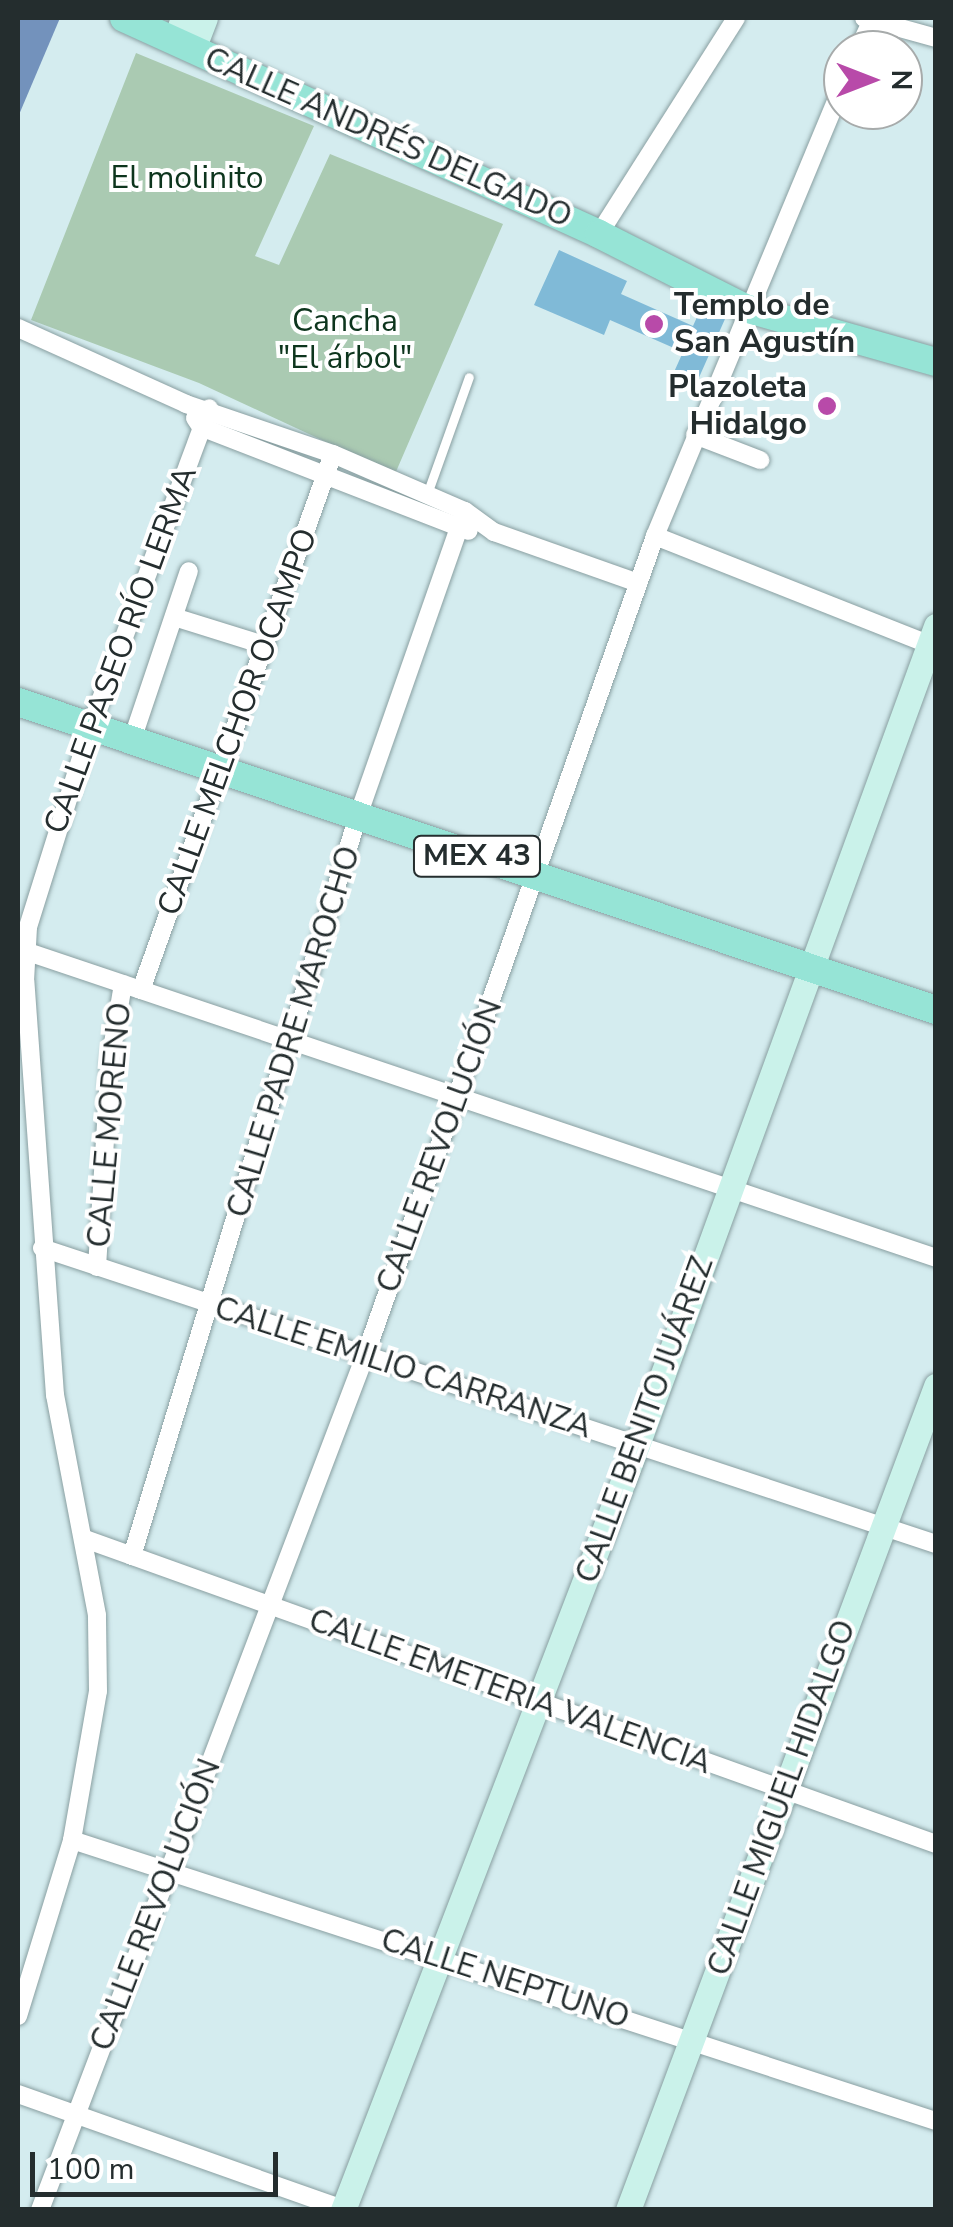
<!DOCTYPE html>
<html>
<head>
<meta charset="utf-8">
<style>
	body { margin:0 }
	#map { position:relative; width:953px; height:2227px; overflow:hidden; background:#d4ecef; font-family:"Nunito Sans",sans-serif }
	div>[style] { position:absolute }
	[style*='--x'] { left:calc(var(--x)*1px); top:calc(var(--y)*1px); width:calc(var(--w)*1px); rotate:calc(var(--a)*1deg) }
	.green>* { inset:0; background:#aacab2 }
	.water>* { inset:0; background:#7392bc }
	.building>* { inset:0; background:#80bad7 }
	.roads { filter:drop-shadow(0 0 2px #899fa1) drop-shadow(0 0 2px #899fa1) }
	.lane>* { height:9px; margin:-4.5px; padding:0 4.5px; transform-origin:4.5px; border-radius:4.5px; background:#fff }
	.street>* { height:18px; margin:-9px; padding:0 9px; transform-origin:9px; border-radius:9px; background:#fff }
	.secondary>* { height:25px; margin:-12.5px; padding:0 12.5px; transform-origin:12.5px; border-radius:12.5px; background:#caf2ea }
	.primary>* { height:28px; margin:-14px; padding:0 14px; transform-origin:14px; border-radius:14px; background:#96e4d6 }
	.dots>* { width:28px; height:28px; translate:-50% -50%; box-sizing:border-box; border:5px solid #fff; border-radius:50% }
	span { translate:-50% -50%; white-space:nowrap; text-align:center; line-height:1.15; -webkit-text-stroke:8px #fff; paint-order:stroke }
	.shield-label span { padding:2px 8px; background:#fff; border:2px solid; border-radius:8px; -webkit-text-stroke-width:0 }
	.shield-label { font-size:30px; color:#242d2e; font-weight:700 }
	.street-label { font-size:32px; color:#242d2e }
	.park-label { font-size:32px; color:#0d351d }
	.poi-label { font-size:32px; color:#242d2e; font-weight:700 }
	.left { translate:0 -50%; text-align:left }
	.right { translate:-100% -50%; text-align:right }
	.frame { position:absolute; inset:0; border:20px solid #242d2e; pointer-events:none }
	.north { position:absolute; left:823px; top:30px; width:100px; height:100px; box-sizing:border-box; background:#fff; border:2px solid #a7abab; border-radius:50%; rotate:90deg; font-size:28px; font-weight:700; line-height:40px; text-align:center; color:#242d2e }
	.north::after { content:''; display:block; margin:auto; width:35px; height:45px; background:#b84aa9; clip-path:polygon(50% 0,100% 100%,50% 72%,0 100%) }
	.scale { position:absolute; left:30px; top:2152px; width:248px; height:45px; box-sizing:border-box; border:5px solid #242d2e; border-top:0; padding-left:12px; font-size:30px; line-height:35px; white-space:nowrap; color:#242d2e; -webkit-text-stroke:8px #fff; paint-order:stroke }
</style>
</head>
<body>
<div id="map">
	<div class="green">
		<div style="clip-path:polygon(136px 53px,314px 126px,255px 256px,279px 265px,330px 154px,503px 224px,395px 474px,199px 383px,31px 320px)"></div>
	</div>
	<div class="water">
		<div style="clip-path:polygon(18px 18px,60px 18px,18px 117px)"></div>
	</div>
	<div class="building">
		<div style="clip-path:polygon(559px 250px,627px 281px,621px 294px,693px 326px,701px 308px,725px 319px,697px 382px,674px 372px,683px 352px,610px 320px,604px 335px,534px 305px)"></div>
	</div>
	<div class="roads">
		<div class="lane">
			<div style="--x:427;--y:494;--w:124;--a:-70.3"></div>
		</div>
		<div class="street">
			<div style="--x:864;--y:18;--w:75;--a:15.5"></div>
			<div style="--x:858;--y:50;--w:33;--a:-65"></div>
			<div style="--x:599;--y:234;--w:256;--a:-57.6"></div>
			<div style="--x:18;--y:328;--w:184;--a:24.3"></div>
			<div style="--x:186;--y:404;--w:155;--a:18.8"></div>
			<div style="--x:333;--y:454;--w:144;--a:23.4"></div>
			<div style="--x:465;--y:511;--w:36;--a:36"></div>
			<div style="--x:494;--y:532;--w:153;--a:19.5"></div>
			<div style="--x:195;--y:418;--w:11;--a:56"></div>
			<div style="--x:201;--y:427;--w:287;--a:21.2"></div>
			<div style="--x:695;--y:435;--w:70;--a:21"></div>
			<div style="--x:655;--y:536;--w:302;--a:21.6"></div>
			<div style="--x:174;--y:617;--w:97;--a:17.3"></div>
			<div style="--x:132;--y:740;--w:178;--a:-71.4"></div>
			<div style="--x:25;--y:951;--w:961;--a:18.62"></div>
			<div style="--x:141;--y:990;--w:569;--a:-70.29"></div>
			<div style="--x:42;--y:1248;--w:942;--a:18.32"></div>
			<div style="--x:97;--y:1267;--w:206;--a:-86.4"></div>
			<div style="--x:110;--y:1061;--w:78;--a:-80.4"></div>
			<div style="--x:85;--y:1539;--w:904;--a:19.72"></div>
			<div style="--x:132;--y:1556;--w:774;--a:-73.02"></div>
			<div style="--x:358;--y:816;--w:323;--a:-70.7"></div>
			<div style="--x:72;--y:1840;--w:909;--a:18.02"></div>
			<div style="--x:18;--y:2016;--w:184;--a:-72.9"></div>
			<div style="--x:72;--y:1840;--w:151;--a:-80.1"></div>
			<div style="--x:98;--y:1691;--w:76;--a:-90.8"></div>
			<div style="--x:97;--y:1615;--w:224;--a:-100.8"></div>
			<div style="--x:55;--y:1395;--w:415;--a:-94.1"></div>
			<div style="--x:25;--y:981;--w:54;--a:-86.8"></div>
			<div style="--x:28;--y:927;--w:211;--a:-72.6"></div>
			<div style="--x:91;--y:726;--w:339;--a:-69.6"></div>
			<div style="--x:18;--y:2094;--w:347;--a:19.5"></div>
			<div style="--x:40;--y:2210;--w:914;--a:-69.17"></div>
			<div style="--x:365;--y:1356;--w:870;--a:-70.52"></div>
			<div style="--x:655;--y:536;--w:489;--a:-67.4"></div>
		</div>
		<div class="secondary">
			<div style="--x:175;--y:41;--w:24;--a:-71"></div>
			<div style="--x:193;--y:49;--w:33;--a:-69"></div>
			<div style="--x:343;--y:2210;--w:820;--a:-68.98"></div>
			<div style="--x:637;--y:1445;--w:872;--a:-69.94"></div>
			<div style="--x:628;--y:2210;--w:880;--a:-69.5"></div>
		</div>
		<div class="primary">
			<div style="--x:124;--y:18;--w:522;--a:24.45"></div>
			<div style="--x:599;--y:234;--w:164;--a:26.9"></div>
			<div style="--x:745;--y:308;--w:198;--a:15.8"></div>
			<div style="--x:18;--y:702;--w:968;--a:18.55"></div>
		</div>
	</div>
	<div class="dots">
		<div style="left:654px;top:324px;background:#b84aa9"></div>
		<div style="left:827px;top:406px;background:#b84aa9"></div>
	</div>
	<div class="shield-label">
		<span style="left:477px;top:856px">MEX 43</span>
	</div>
	<div class="street-label">
		<span style="left:388px;top:138px;rotate:24deg">CALLE ANDRÉS DELGADO</span>
		<span style="left:121px;top:650px;rotate:-70deg">CALLE PASEO RÍO LERMA</span>
		<span style="left:238px;top:722px;rotate:-70deg">CALLE MELCHOR OCAMPO</span>
		<span style="left:294px;top:1032px;rotate:-73deg">CALLE PADRE MAROCHO</span>
		<span style="left:110px;top:1125px;rotate:-85deg">CALLE MORENO</span>
		<span style="left:440px;top:1146px;rotate:-70deg">CALLE REVOLUCIÓN</span>
		<span style="left:403px;top:1368px;rotate:18deg">CALLE EMILIO CARRANZA</span>
		<span style="left:645px;top:1420px;rotate:-70deg">CALLE BENITO JUÁREZ</span>
		<span style="left:510px;top:1692px;rotate:20deg">CALLE EMETERIA VALENCIA</span>
		<span style="left:782px;top:1798px;rotate:-70deg">CALLE MIGUEL HIDALGO</span>
		<span style="left:156px;top:1905px;rotate:-69deg">CALLE REVOLUCIÓN</span>
		<span style="left:505px;top:1979px;rotate:18deg">CALLE NEPTUNO</span>
	</div>
	<div class="park-label">
		<span style="left:187px;top:178px">El molinito</span>
		<span style="left:345px;top:340px">Cancha<br>"El árbol"</span>
	</div>
	<div class="poi-label">
		<span class="left" style="left:674px;top:324px">Templo de<br>San Agustín</span>
		<span class="right" style="left:807px;top:406px">Plazoleta<br>Hidalgo</span>
	</div>
	<div class="frame"></div>
	<div class="north">N</div>
	<div class="scale">100 m</div>
</div>
</body>
</html>
